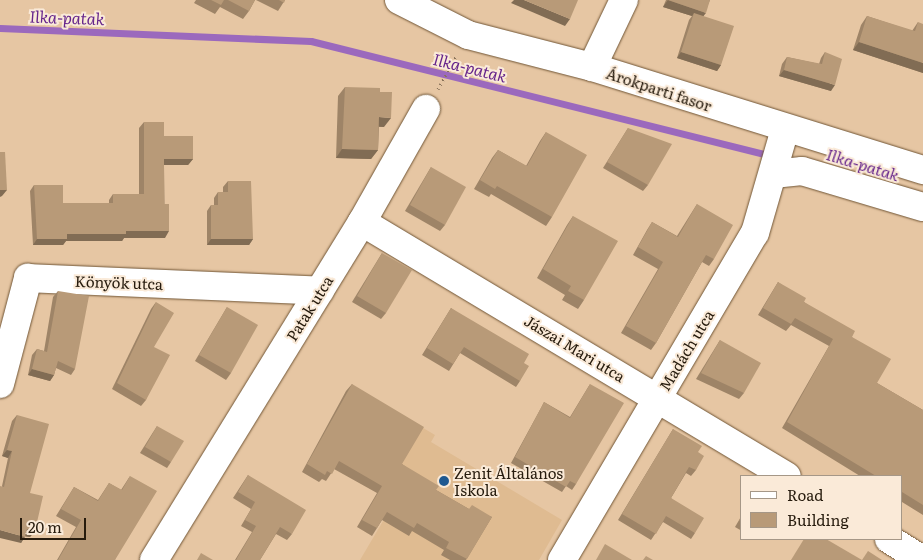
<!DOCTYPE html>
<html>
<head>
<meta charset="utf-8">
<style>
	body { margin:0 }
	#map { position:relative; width:923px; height:560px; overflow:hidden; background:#e6c6a3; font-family:Literata,serif }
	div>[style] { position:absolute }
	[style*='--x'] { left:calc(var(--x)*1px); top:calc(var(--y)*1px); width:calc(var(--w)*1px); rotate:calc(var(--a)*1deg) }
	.built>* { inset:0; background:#dfbb91 }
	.stream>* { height:7px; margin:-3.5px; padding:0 3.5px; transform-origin:3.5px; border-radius:3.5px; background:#9b69bd }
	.path>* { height:3px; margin-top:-1.5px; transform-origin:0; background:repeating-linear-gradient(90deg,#89735a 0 1px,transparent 0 5px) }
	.roads { filter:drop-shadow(0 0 1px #705535) drop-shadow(0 0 1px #705535) }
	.minor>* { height:28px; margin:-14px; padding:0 14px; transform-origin:14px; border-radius:14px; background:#fff }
	.wall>* { inset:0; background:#9e8467 }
	.shaded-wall>* { inset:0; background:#816c54 }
	.building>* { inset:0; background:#b89a78 }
	.dots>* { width:14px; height:14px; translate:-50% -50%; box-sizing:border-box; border:2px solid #faead8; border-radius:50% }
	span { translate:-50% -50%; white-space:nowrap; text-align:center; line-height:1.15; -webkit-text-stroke:4px #faead8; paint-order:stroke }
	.street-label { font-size:15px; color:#261b0d }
	.poi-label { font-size:15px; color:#261b0d }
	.left { translate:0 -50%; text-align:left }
	.water-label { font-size:16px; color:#66258b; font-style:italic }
	.legend { position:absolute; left:740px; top:475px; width:162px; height:65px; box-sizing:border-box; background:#faead8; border:1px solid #a59787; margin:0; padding:6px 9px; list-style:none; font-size:15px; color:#261b0d }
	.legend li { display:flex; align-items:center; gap:10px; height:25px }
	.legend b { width:25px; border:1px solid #a59787 }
	.scale { position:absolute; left:20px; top:518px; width:66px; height:22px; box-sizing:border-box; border:2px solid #261b0d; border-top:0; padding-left:6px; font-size:15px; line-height:18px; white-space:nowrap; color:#261b0d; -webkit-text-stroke:4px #faead8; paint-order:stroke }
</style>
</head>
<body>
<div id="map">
	<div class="built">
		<div style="clip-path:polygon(381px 403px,435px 435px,431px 442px,562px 520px,539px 560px,360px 560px,402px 489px)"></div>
	</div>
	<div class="stream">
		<div style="--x:0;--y:28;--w:311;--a:2.4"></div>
		<div style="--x:311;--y:41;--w:474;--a:14"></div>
	</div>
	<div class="path">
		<div style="--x:438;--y:89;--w:39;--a:-61"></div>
	</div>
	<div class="roads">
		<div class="minor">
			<div style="--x:399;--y:0;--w:77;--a:26.9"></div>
			<div style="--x:468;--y:35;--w:128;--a:14.5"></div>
			<div style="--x:592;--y:67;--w:347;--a:17.3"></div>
			<div style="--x:592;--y:67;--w:74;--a:-64.5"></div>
			<div style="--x:773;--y:174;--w:29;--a:-6"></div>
			<div style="--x:802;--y:171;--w:126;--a:16.6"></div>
			<div style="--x:362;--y:222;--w:495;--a:30.9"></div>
			<div style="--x:0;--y:384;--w:110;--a:-75.2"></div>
			<div style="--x:28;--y:278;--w:292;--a:2.5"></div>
			<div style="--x:889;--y:539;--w:40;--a:32"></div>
			<div style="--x:154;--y:560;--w:397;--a:-58.4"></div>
			<div style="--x:362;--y:222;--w:130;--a:-60.5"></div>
			<div style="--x:562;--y:560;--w:380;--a:-59.5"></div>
			<div style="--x:755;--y:233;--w:108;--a:-73.9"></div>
		</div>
	</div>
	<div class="wall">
		<div style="clip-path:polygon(196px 0,255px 0,249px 11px,243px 19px,220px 7px,215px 14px,194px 3px)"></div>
		<div style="clip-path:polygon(256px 0,285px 0,278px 11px)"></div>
		<div style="clip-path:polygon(666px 0,710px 0,703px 16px,721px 65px,717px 71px,677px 58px,689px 20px,692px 16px,663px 7px)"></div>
		<div style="clip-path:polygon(867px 16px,912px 31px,918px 22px,923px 73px,853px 50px,861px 25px)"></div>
		<div style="clip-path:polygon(825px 52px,831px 91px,779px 76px,782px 64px,787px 57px,819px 64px,821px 58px)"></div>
		<div style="clip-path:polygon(345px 87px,384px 127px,379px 127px,378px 150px,371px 159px,336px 158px,338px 96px)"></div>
		<div style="clip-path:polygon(144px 122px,164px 136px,193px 159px,188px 165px,164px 165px,165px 238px,124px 238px,122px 241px,66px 241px,63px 245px,33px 245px,30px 191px,34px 185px,63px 203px,109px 203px,109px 200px,113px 194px,139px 194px,139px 128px)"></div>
		<div style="clip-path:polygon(628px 128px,648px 185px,643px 191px,603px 168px)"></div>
		<div style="clip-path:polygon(546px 132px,552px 217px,546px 226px,491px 194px,489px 197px,474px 189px,492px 158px,498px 150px,526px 166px,540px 141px)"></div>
		<div style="clip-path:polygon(431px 167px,445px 225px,440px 231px,405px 211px)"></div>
		<div style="clip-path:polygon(228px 181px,253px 239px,249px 245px,207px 245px,207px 211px,211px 205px,214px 205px,214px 198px,218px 192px,223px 192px,223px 187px)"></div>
		<div style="clip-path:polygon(697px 204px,714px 259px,709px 266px,702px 262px,656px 343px,651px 350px,621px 333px,658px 269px,633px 255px,647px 230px,652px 222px,677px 236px)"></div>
		<div style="clip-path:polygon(573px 216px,584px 300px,578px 309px,562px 300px,565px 295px,537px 278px,567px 225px)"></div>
		<div style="clip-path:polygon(382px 253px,386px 313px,381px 319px,352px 302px)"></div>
		<div style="clip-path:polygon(778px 282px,804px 302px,852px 337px,877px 383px,923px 410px,923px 515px,902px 502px,902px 476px,860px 476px,782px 428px,829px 346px,791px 325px,786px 331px,758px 315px)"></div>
		<div style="clip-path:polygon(58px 291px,75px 369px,71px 375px,56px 368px,54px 375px,50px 381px,28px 375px,32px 355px,37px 349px,44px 351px,53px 297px)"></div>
		<div style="clip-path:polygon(156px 302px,146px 400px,141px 406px,112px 389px,151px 309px)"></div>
		<div style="clip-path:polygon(227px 307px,231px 373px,226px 380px,195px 361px)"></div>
		<div style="clip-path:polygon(451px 308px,524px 363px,520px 381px,516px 387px,460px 353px,449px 371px,422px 355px)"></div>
		<div style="clip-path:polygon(720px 340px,744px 393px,739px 399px,696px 379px)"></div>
		<div style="clip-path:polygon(352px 384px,402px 464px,436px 490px,469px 509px,492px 517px,466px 560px,450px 560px,441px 555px,444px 550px,412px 531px,409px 536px,382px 520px,372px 536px,357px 527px,377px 493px,334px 469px,326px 481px,322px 479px,319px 482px,302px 472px,346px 391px)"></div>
		<div style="clip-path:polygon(590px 384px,576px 484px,572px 490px,566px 486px,562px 492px,511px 463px,541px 408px,544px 402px,570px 417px)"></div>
		<div style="clip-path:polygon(17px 415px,30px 493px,35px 531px,30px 537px,25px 536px,21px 543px,2px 486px,8px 458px,2px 456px,12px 421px)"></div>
		<div style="clip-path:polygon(157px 426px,171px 462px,167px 468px,140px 453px)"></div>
		<div style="clip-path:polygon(673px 429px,698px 452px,696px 470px,691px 476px,686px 473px,671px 498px,695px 533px,691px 539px,663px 522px,651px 540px,618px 520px)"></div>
		<div style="clip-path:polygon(248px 475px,292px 534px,287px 540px,276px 534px,260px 560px,235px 560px,252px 532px,241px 526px,251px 509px,233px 498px)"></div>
		<div style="clip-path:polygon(130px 476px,115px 560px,57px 560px,76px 527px,56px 516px,74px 487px,98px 500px,109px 483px,121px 490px)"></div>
		<div style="clip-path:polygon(742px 515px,742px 531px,735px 527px)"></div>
	</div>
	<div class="shaded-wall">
		<div style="clip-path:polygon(514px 0,524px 0,570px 19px,565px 26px,511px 3px)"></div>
		<div style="clip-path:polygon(668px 0,706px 13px,701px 19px,694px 13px,692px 16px,663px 7px)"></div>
		<div style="clip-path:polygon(859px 42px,923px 63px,923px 73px,853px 50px)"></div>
		<div style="clip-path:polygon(681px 52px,721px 65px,717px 71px,677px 58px)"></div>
		<div style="clip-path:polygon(784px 70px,835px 85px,831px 91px,779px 76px)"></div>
		<div style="clip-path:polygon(379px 117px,391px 118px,384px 127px,373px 126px)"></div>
		<div style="clip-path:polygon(342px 149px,378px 150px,371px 159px,336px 158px)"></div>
		<div style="clip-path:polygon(164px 159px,193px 159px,188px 165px,160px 165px)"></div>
		<div style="clip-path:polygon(0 190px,7px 190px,2px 196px,0 197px)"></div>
		<div style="clip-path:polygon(126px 231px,169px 231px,165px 238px,124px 238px,122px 241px,66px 241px,63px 245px,33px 245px,37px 239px,67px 234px)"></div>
		<div style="clip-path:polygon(211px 239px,253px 239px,249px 245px,207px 245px)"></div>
		<div style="clip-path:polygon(32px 369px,54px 375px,50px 381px,28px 375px)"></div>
		<div style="clip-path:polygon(7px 450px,12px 451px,8px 458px,2px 456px)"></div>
		<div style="clip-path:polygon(27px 529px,35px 531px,30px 537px,22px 536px)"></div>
		<div style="clip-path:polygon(0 530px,25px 537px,21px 543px,0 538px)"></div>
	</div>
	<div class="building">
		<div style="clip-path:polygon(211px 0,224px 0,221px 5px)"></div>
		<div style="clip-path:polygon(228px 0,255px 0,249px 11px)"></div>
		<div style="clip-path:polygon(279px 0,285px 0,284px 3px)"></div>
		<div style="clip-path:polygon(524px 0,578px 0,570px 19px)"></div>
		<div style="clip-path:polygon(668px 0,710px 0,706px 13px)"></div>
		<div style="clip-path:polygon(694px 13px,734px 26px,721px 65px,681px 52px)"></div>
		<div style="clip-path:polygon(867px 16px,915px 31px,918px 22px,923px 24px,923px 63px,859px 42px)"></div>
		<div style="clip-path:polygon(825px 52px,842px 59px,835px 85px,784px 70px,787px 57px,822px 64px)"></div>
		<div style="clip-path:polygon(345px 87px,380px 88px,380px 92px,392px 92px,391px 118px,379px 117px,378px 150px,342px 149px)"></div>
		<div style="clip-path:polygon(144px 122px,164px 122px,164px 136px,193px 136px,193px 159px,164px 159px,164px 204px,169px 204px,169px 231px,126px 231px,126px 234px,67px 234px,67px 239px,37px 239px,34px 185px,63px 185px,63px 203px,113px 203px,113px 194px,144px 194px)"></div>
		<div style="clip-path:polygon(628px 128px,672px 144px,648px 185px,607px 162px)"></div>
		<div style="clip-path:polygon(546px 132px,587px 155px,552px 217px,497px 186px,495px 189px,480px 180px,498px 150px,527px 166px)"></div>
		<div style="clip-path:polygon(0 152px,5px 152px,7px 190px,0 190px)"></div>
		<div style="clip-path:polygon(431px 167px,466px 187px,445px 225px,410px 205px)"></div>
		<div style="clip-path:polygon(228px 181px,251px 181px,253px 239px,211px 239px,211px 205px,218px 205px,218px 192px,228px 192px)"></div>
		<div style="clip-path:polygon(697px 204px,733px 225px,714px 259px,706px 255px,656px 343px,626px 326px,663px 262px,638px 247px,652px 222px,678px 237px)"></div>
		<div style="clip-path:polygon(573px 216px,618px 241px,584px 300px,568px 291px,571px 286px,543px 269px)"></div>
		<div style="clip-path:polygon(382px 253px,412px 270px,386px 313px,357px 296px)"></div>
		<div style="clip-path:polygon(778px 282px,806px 298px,804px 302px,855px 331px,852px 337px,891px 359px,877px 383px,923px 410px,923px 505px,902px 492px,902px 476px,876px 476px,787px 422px,833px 339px,795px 318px,791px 324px,763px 308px)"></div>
		<div style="clip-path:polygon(58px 291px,89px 296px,75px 369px,58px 361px,54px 375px,32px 369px,37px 349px,47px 352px)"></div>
		<div style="clip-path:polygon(156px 302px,174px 313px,154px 347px,170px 355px,146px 400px,117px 383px)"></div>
		<div style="clip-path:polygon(227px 307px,258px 325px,231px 373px,199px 355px)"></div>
		<div style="clip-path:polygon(451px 308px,529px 354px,524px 363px,529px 366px,520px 381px,464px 347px,453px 364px,427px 348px)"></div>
		<div style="clip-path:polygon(720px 340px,761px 363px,744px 393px,701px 373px)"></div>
		<div style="clip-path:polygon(352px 384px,424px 427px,402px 464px,439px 486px,436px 490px,469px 509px,472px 505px,492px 517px,467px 559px,446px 548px,449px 542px,417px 523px,414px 528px,387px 512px,377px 528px,362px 520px,382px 486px,339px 461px,332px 474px,327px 471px,325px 475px,307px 464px)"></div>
		<div style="clip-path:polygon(590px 384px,624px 403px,576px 484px,570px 481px,566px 487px,515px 457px,544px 402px,570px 418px)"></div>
		<div style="clip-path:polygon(17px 415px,49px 424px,30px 493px,43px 496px,35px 531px,27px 529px,25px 537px,0 530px,0 486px,4px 487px,12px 451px,7px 450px)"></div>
		<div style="clip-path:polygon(157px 426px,184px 441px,171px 462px,145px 447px)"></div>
		<div style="clip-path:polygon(673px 429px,702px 446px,698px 452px,704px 456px,696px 470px,689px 467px,671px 498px,704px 518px,695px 533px,666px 516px,656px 534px,622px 514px)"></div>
		<div style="clip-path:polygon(248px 475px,306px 510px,292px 534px,280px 527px,260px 560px,236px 560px,256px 526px,245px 520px,255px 502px,238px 492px)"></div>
		<div style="clip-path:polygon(130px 476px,157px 491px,115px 560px,58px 560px,81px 520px,61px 509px,74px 487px,98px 501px,109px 483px,122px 490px)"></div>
		<div style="clip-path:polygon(742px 516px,742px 522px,739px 520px)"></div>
		<div style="clip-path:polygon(804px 539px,826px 539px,862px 560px,791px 560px)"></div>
		<div style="clip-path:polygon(605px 544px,632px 560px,596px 560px)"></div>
		<div style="clip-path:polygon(868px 551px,882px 560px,862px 560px)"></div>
		<div style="clip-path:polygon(201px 553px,213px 560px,197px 560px)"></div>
		<div style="clip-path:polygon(646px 556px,653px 560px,643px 560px)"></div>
	</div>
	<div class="dots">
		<div style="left:444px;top:481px;background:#1f5990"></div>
	</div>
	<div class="street-label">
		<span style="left:659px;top:89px;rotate:18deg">Árokparti fasor</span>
		<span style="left:119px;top:282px;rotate:2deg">Könyök utca</span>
		<span style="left:309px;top:308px;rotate:-58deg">Patak utca</span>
		<span style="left:575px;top:348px;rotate:31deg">Jászai Mari utca</span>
		<span style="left:686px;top:350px;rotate:-59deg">Madách utca</span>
	</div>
	<div class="poi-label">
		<span class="left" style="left:454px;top:481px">Zenit Általános<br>Iskola</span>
	</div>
	<div class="water-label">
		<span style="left:67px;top:17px;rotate:2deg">Ilka-patak</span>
		<span style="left:470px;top:67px;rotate:14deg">Ilka-patak</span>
		<span style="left:863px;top:164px;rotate:17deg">Ilka-patak</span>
	</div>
	<ul class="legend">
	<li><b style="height:6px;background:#fff"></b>Road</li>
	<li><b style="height:14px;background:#b89a78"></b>Building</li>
	</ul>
	<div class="scale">20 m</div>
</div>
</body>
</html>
